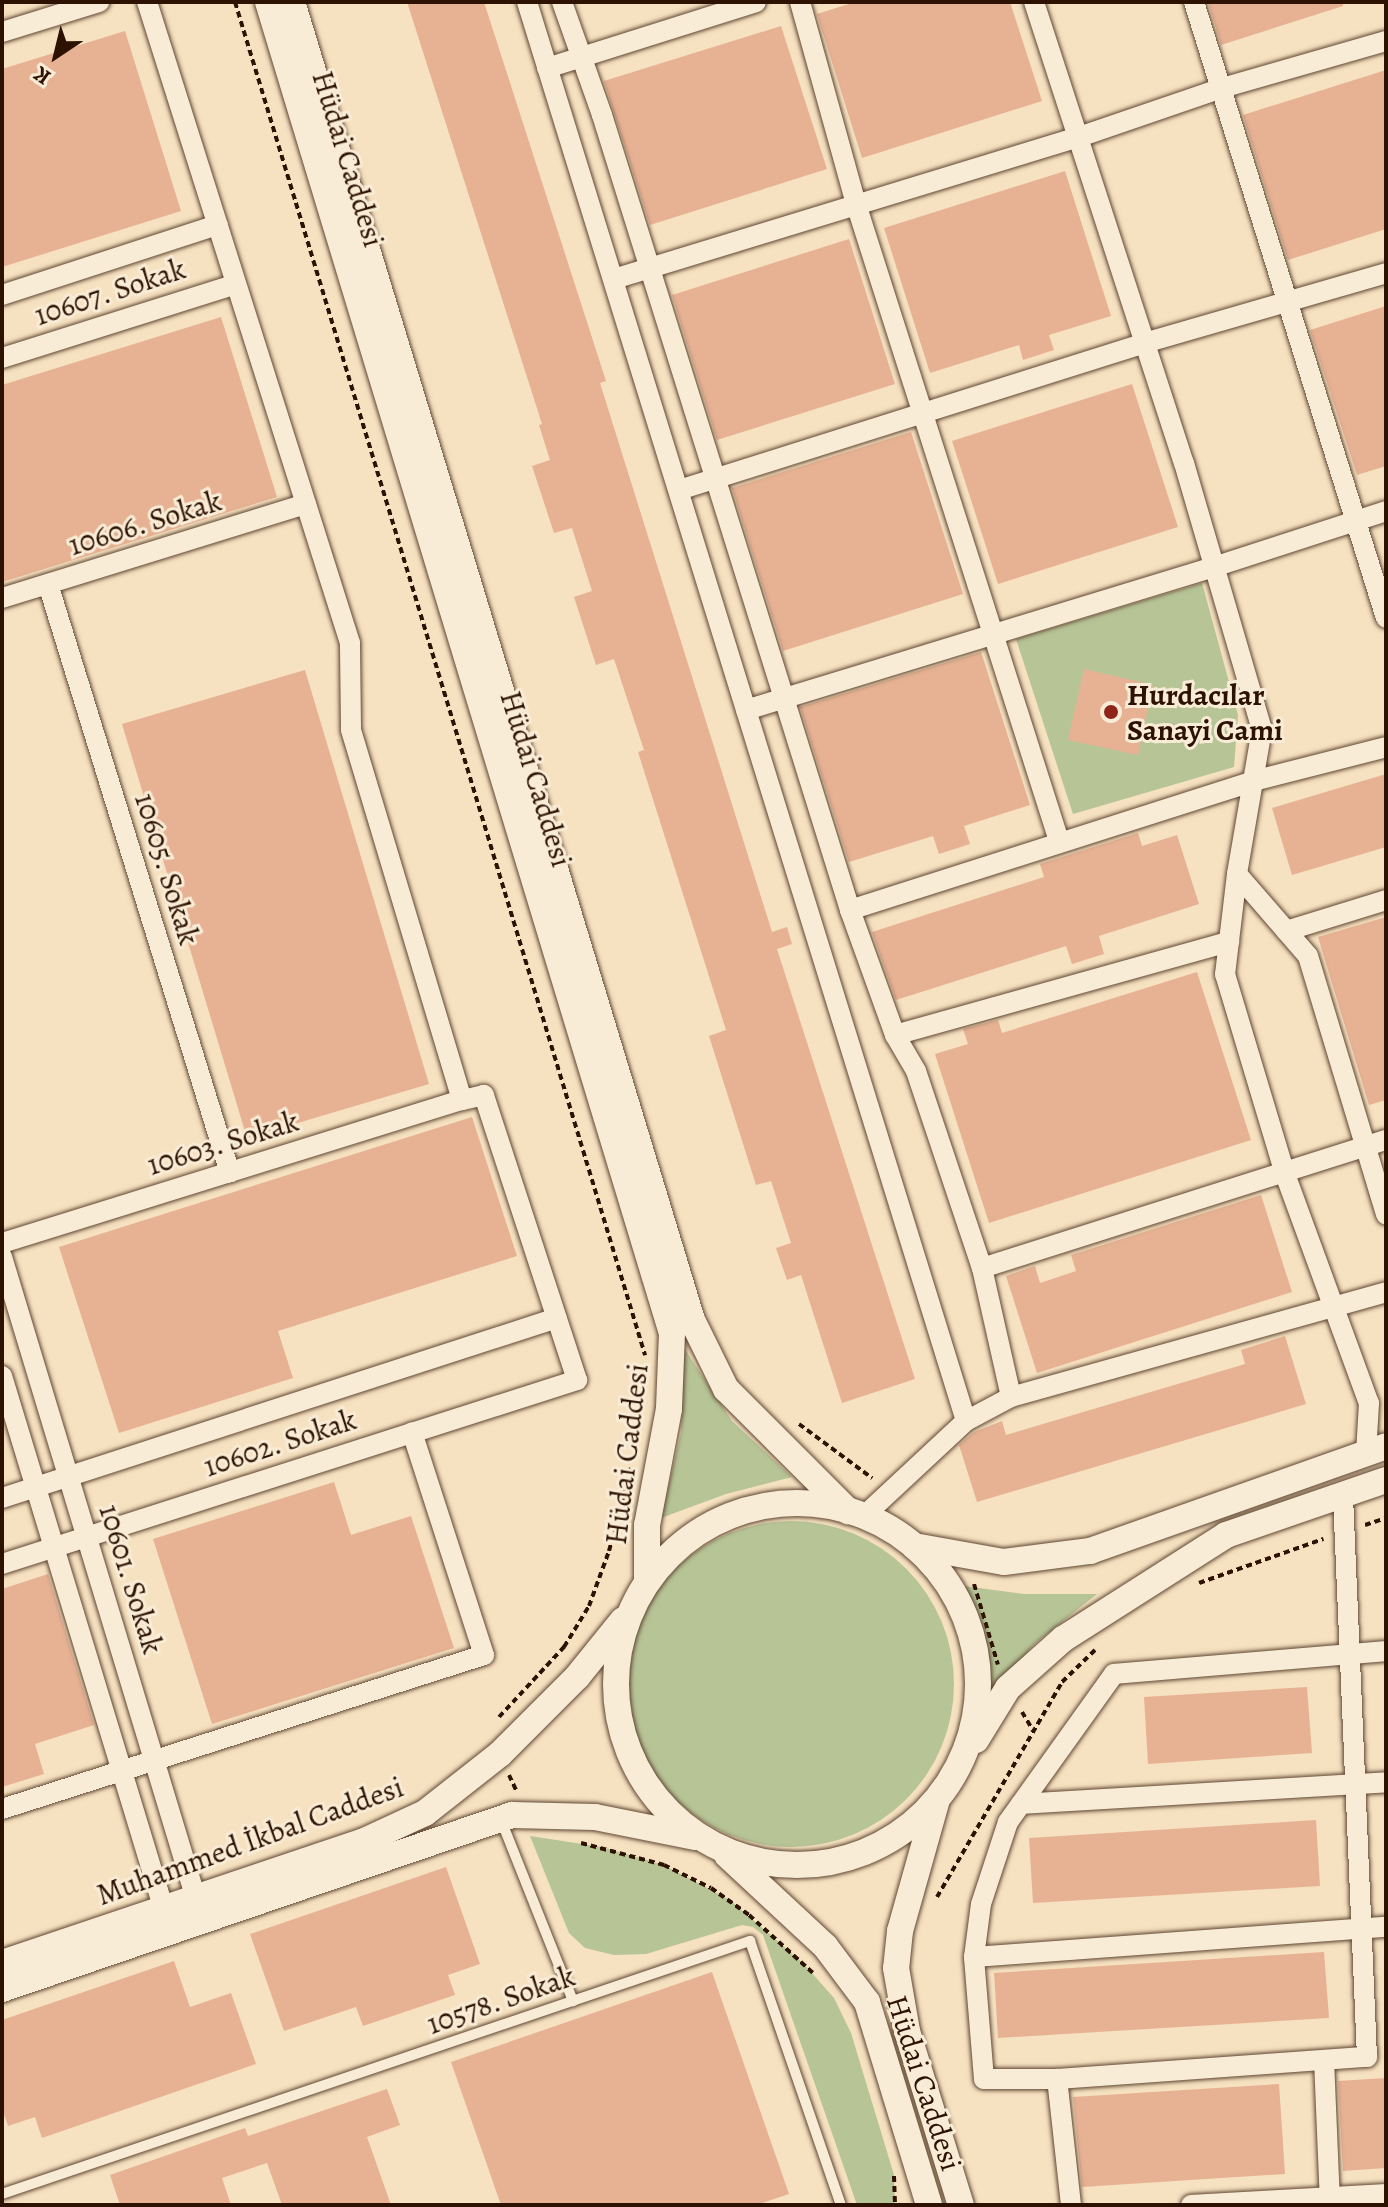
<!DOCTYPE html>
<html>
<head>
<meta charset="utf-8">
<style>
	body { margin:0 }
	#map { position:relative; width:1388px; height:2207px; overflow:hidden; background:#f6e1c0; font-family:Alegreya,serif }
	div>[style] { position:absolute }
	[style*='--x'] { left:calc(var(--x)*1px); top:calc(var(--y)*1px); width:calc(var(--w)*1px); rotate:calc(var(--a)*1deg) }
	.green>* { inset:0; background:#b7c496 }
	.round { border-radius:50% }
	.building>* { inset:0; background:#e7b293 }
	.path>* { height:4px; margin-top:-2px; transform-origin:0; background:repeating-linear-gradient(90deg,#2d1202 0 6px,transparent 0 10px) }
	.roads { filter:drop-shadow(0 0 2px #5f4632) drop-shadow(0 0 2px #5f4632) }
	.service>* { height:10px; margin:-5px; padding:0 5px; transform-origin:5px; border-radius:5px; background:#f9ecd6 }
	.minor>* { height:20px; margin:-10px; padding:0 10px; transform-origin:10px; border-radius:10px; background:#f9ecd6 }
	.tertiary>* { height:26px; margin:-13px; padding:0 13px; transform-origin:13px; border-radius:13px; background:#f9ecd6 }
	.tertiary>.ring { margin:-13px; padding:0; box-sizing:content-box; background:none; border:26px solid #f9ecd6; border-radius:50% }
	.dots>* { width:22px; height:22px; translate:-50% -50%; box-sizing:border-box; border:4px solid #f9ecd6; border-radius:50% }
	span { translate:-50% -50%; white-space:nowrap; text-align:center; line-height:1.15; -webkit-text-stroke:6px #f9ecd6; paint-order:stroke }
	.street-label { font-size:30px; color:#2d1202 }
	.poi-label { font-size:30px; color:#2d1202; font-weight:700 }
	.left { translate:0 -50%; text-align:left }
	.frame { position:absolute; inset:0; border:4px solid #2d1202; pointer-events:none }
	.north { position:absolute; left:16px; top:16px; width:80px; height:80px; -webkit-text-stroke:6px #f9ecd6; paint-order:stroke; rotate:215deg; font-size:22px; font-weight:700; line-height:32px; text-align:center; color:#2d1202 }
	.north::after { content:''; display:block; margin:auto; width:28px; height:36px; background:#2d1202; clip-path:polygon(50% 0,100% 100%,50% 72%,0 100%) }
</style>
</head>
<body>
<div id="map">
	<div class="green">
		<div style="clip-path:polygon(1202px 583px,1238px 715px,1234px 767px,1073px 814px,1016px 639px)"></div>
		<div style="clip-path:polygon(684px 1348px,732px 1421px,792px 1477px,726px 1494px,661px 1518px,681px 1433px)"></div>
		<div class="round" style="left:628px;top:1521px;width:326px;height:326px"></div>
		<div style="clip-path:polygon(957px 1585px,1024px 1594px,1097px 1594px,1034px 1644px,985px 1704px,980px 1646px)"></div>
		<div style="clip-path:polygon(530px 1836px,602px 1847px,664px 1865px,730px 1900px,803px 1963px,834px 1998px,851px 2033px,894px 2175px,895px 2205px,857px 2205px,763px 1935px,753px 1927px,742px 1925px,646px 1954px,614px 1955px,585px 1948px,569px 1933px)"></div>
	</div>
	<div class="building">
		<div style="clip-path:polygon(407px 2px,484px 2px,606px 381px,600px 383px,772px 932px,787px 927px,792px 944px,777px 949px,915px 1379px,842px 1403px,801px 1275px,787px 1280px,776px 1248px,791px 1243px,771px 1181px,756px 1185px,709px 1036px,726px 1030px,638px 752px,644px 750px,614px 659px,596px 665px,574px 597px,592px 591px,572px 528px,554px 533px,532px 466px,550px 460px,539px 425px,542px 424px)"></div>
		<div style="clip-path:polygon(855px 2px,1010px 2px,1042px 101px,862px 158px,817px 14px)"></div>
		<div style="clip-path:polygon(1208px 2px,1343px 2px,1343px 6px,1221px 45px)"></div>
		<div style="clip-path:polygon(781px 26px,827px 169px,650px 225px,604px 81px)"></div>
		<div style="clip-path:polygon(125px 31px,181px 211px,2px 267px,2px 69px)"></div>
		<div style="clip-path:polygon(1386px 70px,1386px 229px,1288px 260px,1243px 115px)"></div>
		<div style="clip-path:polygon(1065px 171px,1111px 316px,1049px 335px,1054px 350px,1023px 360px,1019px 345px,930px 373px,884px 228px)"></div>
		<div style="clip-path:polygon(849px 239px,895px 384px,717px 440px,672px 295px)"></div>
		<div style="clip-path:polygon(1386px 306px,1386px 466px,1357px 475px,1310px 330px)"></div>
		<div style="clip-path:polygon(221px 317px,277px 497px,2px 582px,2px 385px)"></div>
		<div style="clip-path:polygon(1132px 384px,1178px 527px,998px 584px,952px 441px)"></div>
		<div style="clip-path:polygon(911px 432px,963px 594px,783px 651px,732px 488px)"></div>
		<div style="clip-path:polygon(981px 652px,1030px 805px,964px 826px,970px 844px,939px 854px,933px 836px,849px 862px,800px 707px)"></div>
		<div style="clip-path:polygon(1084px 669px,1153px 685px,1138px 755px,1068px 740px)"></div>
		<div style="clip-path:polygon(305px 670px,429px 1084px,247px 1138px,122px 724px)"></div>
		<div style="clip-path:polygon(1386px 774px,1386px 847px,1292px 875px,1272px 808px)"></div>
		<div style="clip-path:polygon(1138px 833px,1142px 846px,1177px 835px,1199px 904px,1099px 936px,1104px 954px,1072px 964px,1066px 946px,896px 1000px,872px 932px,1044px 877px,1040px 864px)"></div>
		<div style="clip-path:polygon(1386px 917px,1386px 1100px,1369px 1105px,1318px 937px)"></div>
		<div style="clip-path:polygon(1197px 972px,1251px 1140px,989px 1223px,935px 1054px,968px 1044px,963px 1029px,998px 1020px,1002px 1033px)"></div>
		<div style="clip-path:polygon(472px 1117px,517px 1256px,278px 1331px,293px 1378px,119px 1433px,59px 1247px)"></div>
		<div style="clip-path:polygon(1261px 1195px,1292px 1292px,1037px 1373px,1006px 1276px,1035px 1266px,1040px 1283px,1076px 1271px,1071px 1255px)"></div>
		<div style="clip-path:polygon(1285px 1336px,1306px 1404px,977px 1502px,959px 1445px,974px 1432px,1002px 1421px,1006px 1435px,1245px 1364px,1241px 1350px)"></div>
		<div style="clip-path:polygon(334px 1482px,351px 1535px,411px 1516px,454px 1648px,212px 1724px,153px 1539px)"></div>
		<div style="clip-path:polygon(48px 1574px,94px 1725px,35px 1744px,44px 1774px,2px 1787px,2px 1589px)"></div>
		<div style="clip-path:polygon(1307px 1687px,1312px 1753px,1148px 1764px,1144px 1697px)"></div>
		<div style="clip-path:polygon(1316px 1820px,1320px 1886px,1033px 1903px,1029px 1838px)"></div>
		<div style="clip-path:polygon(446px 1867px,480px 1964px,448px 1975px,455px 1995px,363px 2026px,356px 2007px,284px 2031px,250px 1934px)"></div>
		<div style="clip-path:polygon(1324px 1952px,1329px 2018px,998px 2038px,994px 1973px)"></div>
		<div style="clip-path:polygon(174px 1961px,190px 2007px,231px 1993px,256px 2064px,42px 2138px,35px 2117px,8px 2126px,2px 2108px,2px 2020px)"></div>
		<div style="clip-path:polygon(712px 1972px,789px 2194px,756px 2205px,501px 2205px,451px 2062px)"></div>
		<div style="clip-path:polygon(1386px 2078px,1386px 2168px,1343px 2171px,1338px 2081px)"></div>
		<div style="clip-path:polygon(1279px 2084px,1285px 2174px,1082px 2187px,1073px 2097px)"></div>
		<div style="clip-path:polygon(387px 2089px,400px 2125px,367px 2137px,391px 2205px,282px 2205px,267px 2163px,222px 2178px,231px 2205px,120px 2205px,110px 2175px,245px 2128px,248px 2136px)"></div>
	</div>
	<div class="path">
		<div style="--x:235;--y:2;--w:1414;--a:73.14"></div>
		<div style="--x:799;--y:1424;--w:91;--a:36.5"></div>
		<div style="--x:1365;--y:1525;--w:22;--a:-18"></div>
		<div style="--x:1199;--y:1583;--w:132;--a:-19.5"></div>
		<div style="--x:974;--y:1584;--w:84;--a:73.5"></div>
		<div style="--x:1022;--y:1712;--w:21;--a:59"></div>
		<div style="--x:499;--y:1717;--w:96;--a:-47.1"></div>
		<div style="--x:564;--y:1647;--w:48;--a:-58.6"></div>
		<div style="--x:589;--y:1606;--w:59;--a:-70"></div>
		<div style="--x:609;--y:1551;--w:86;--a:-75.2"></div>
		<div style="--x:509;--y:1775;--w:19;--a:65"></div>
		<div style="--x:581;--y:1843;--w:86;--a:14.8"></div>
		<div style="--x:664;--y:1865;--w:52;--a:26.1"></div>
		<div style="--x:711;--y:1888;--w:47;--a:35.4"></div>
		<div style="--x:749;--y:1915;--w:86;--a:42.2"></div>
		<div style="--x:937;--y:1897;--w:249;--a:-59.8"></div>
		<div style="--x:1062;--y:1682;--w:46;--a:-44.1"></div>
		<div style="--x:894;--y:2176;--w:29;--a:88"></div>
	</div>
	<div class="roads">
		<div class="service">
			<div style="--x:501;--y:1820;--w:195;--a:68.3"></div>
			<div style="--x:2;--y:2194;--w:790;--a:-18.69"></div>
			<div style="--x:750;--y:1941;--w:279;--a:71"></div>
		</div>
		<div class="minor">
			<div style="--x:527;--y:2;--w:1485;--a:72.81"></div>
			<div style="--x:562;--y:2;--w:120;--a:70.5"></div>
			<div style="--x:602;--y:115;--w:833;--a:72.67"></div>
			<div style="--x:850;--y:910;--w:133;--a:70.2"></div>
			<div style="--x:895;--y:1035;--w:42;--a:59.7"></div>
			<div style="--x:916;--y:1071;--w:208;--a:71.5"></div>
			<div style="--x:982;--y:1268;--w:132;--a:77.3"></div>
			<div style="--x:800;--y:2;--w:210;--a:74.5"></div>
			<div style="--x:856;--y:204;--w:669;--a:72.32"></div>
			<div style="--x:1034;--y:2;--w:485;--a:72"></div>
			<div style="--x:1184;--y:463;--w:277;--a:73.7"></div>
			<div style="--x:1262;--y:729;--w:147;--a:99.8"></div>
			<div style="--x:1237;--y:874;--w:101;--a:96.8"></div>
			<div style="--x:1225;--y:974;--w:209;--a:73.3"></div>
			<div style="--x:1285;--y:1174;--w:244;--a:69.9"></div>
			<div style="--x:1369;--y:1403;--w:50;--a:93.4"></div>
			<div style="--x:1194;--y:2;--w:645;--a:72.69"></div>
			<div style="--x:2;--y:32;--w:102;--a:-17.2"></div>
			<div style="--x:547;--y:68;--w:219;--a:-17.5"></div>
			<div style="--x:614;--y:279;--w:483;--a:-17"></div>
			<div style="--x:1076;--y:138;--w:154;--a:-18.9"></div>
			<div style="--x:1222;--y:88;--w:171;--a:-16"></div>
			<div style="--x:2;--y:295;--w:227;--a:-18"></div>
			<div style="--x:2;--y:358;--w:245;--a:-17.5"></div>
			<div style="--x:679;--y:490;--w:488;--a:-17.5"></div>
			<div style="--x:1144;--y:343;--w:252;--a:-16.1"></div>
			<div style="--x:48;--y:584;--w:616;--a:72.83"></div>
			<div style="--x:2;--y:598;--w:318;--a:-17.2"></div>
			<div style="--x:746;--y:710;--w:489;--a:-17"></div>
			<div style="--x:1214;--y:567;--w:181;--a:-18"></div>
			<div style="--x:1237;--y:874;--w:108;--a:49.1"></div>
			<div style="--x:1308;--y:956;--w:270;--a:73.2"></div>
			<div style="--x:850;--y:910;--w:423;--a:-17.7"></div>
			<div style="--x:1253;--y:781;--w:137;--a:-14.3"></div>
			<div style="--x:1286;--y:931;--w:105;--a:-17.2"></div>
			<div style="--x:895;--y:1035;--w:347;--a:-15.6"></div>
			<div style="--x:2;--y:1243;--w:482;--a:-17.3"></div>
			<div style="--x:2;--y:1257;--w:684;--a:73.18"></div>
			<div style="--x:982;--y:1268;--w:424;--a:-17.6"></div>
			<div style="--x:2;--y:1376;--w:572;--a:73.12"></div>
			<div style="--x:2;--y:1498;--w:583;--a:-17.97"></div>
			<div style="--x:864;--y:1516;--w:139;--a:-43"></div>
			<div style="--x:966;--y:1421;--w:51;--a:-28.1"></div>
			<div style="--x:1011;--y:1397;--w:389;--a:-15.6"></div>
			<div style="--x:2;--y:1564;--w:604;--a:-17.74"></div>
			<div style="--x:577;--y:1380;--w:300;--a:-108.1"></div>
			<div style="--x:484;--y:1095;--w:23;--a:167"></div>
			<div style="--x:462;--y:1100;--w:387;--a:-106.7"></div>
			<div style="--x:351;--y:729;--w:86;--a:-90.7"></div>
			<div style="--x:350;--y:643;--w:672;--a:-107.57"></div>
			<div style="--x:1021;--y:1804;--w:366;--a:-3.4"></div>
			<div style="--x:2;--y:1809;--w:506;--a:-17.72"></div>
			<div style="--x:484;--y:1655;--w:234;--a:-107.9"></div>
			<div style="--x:974;--y:1957;--w:413;--a:-4.2"></div>
			<div style="--x:1324;--y:2060;--w:145;--a:87.6"></div>
			<div style="--x:1057;--y:2079;--w:311;--a:-4.1"></div>
			<div style="--x:1367;--y:2057;--w:563;--a:-92.45"></div>
			<div style="--x:1071;--y:2205;--w:127;--a:-96.3"></div>
			<div style="--x:1057;--y:2079;--w:73;--a:180"></div>
			<div style="--x:984;--y:2079;--w:122;--a:-94.7"></div>
			<div style="--x:974;--y:1957;--w:53;--a:-82.5"></div>
			<div style="--x:981;--y:1904;--w:86;--a:-71.8"></div>
			<div style="--x:1008;--y:1822;--w:182;--a:-54.4"></div>
			<div style="--x:1114;--y:1674;--w:273;--a:-4.8"></div>
			<div style="--x:1191;--y:2205;--w:195;--a:-3.2"></div>
		</div>
		<div class="tertiary">
			<div style="--x:268;--y:2;--w:1391;--a:73.12"></div>
			<div style="--x:672;--y:1333;--w:76;--a:92.3"></div>
			<div style="--x:669;--y:1409;--w:118;--a:100.7"></div>
			<div style="--x:647;--y:1525;--w:57;--a:90"></div>
			<div style="--x:292;--y:2;--w:1377;--a:73.12"></div>
			<div style="--x:692;--y:1320;--w:77;--a:63.8"></div>
			<div style="--x:726;--y:1389;--w:173;--a:45"></div>
			<div class="ring" style="left:616px;top:1503px;width:336px;height:336px"></div>
			<div style="--x:914;--y:1546;--w:91;--a:10.1"></div>
			<div style="--x:1004;--y:1562;--w:87;--a:-7.3"></div>
			<div style="--x:1090;--y:1551;--w:314;--a:-19.5"></div>
			<div style="--x:976;--y:1740;--w:61;--a:-58.4"></div>
			<div style="--x:1008;--y:1688;--w:74;--a:-41.7"></div>
			<div style="--x:1063;--y:1639;--w:193;--a:-32.5"></div>
			<div style="--x:1226;--y:1535;--w:169;--a:-19"></div>
			<div style="--x:936;--y:1803;--w:133;--a:105.7"></div>
			<div style="--x:900;--y:1931;--w:37;--a:96"></div>
			<div style="--x:896;--y:1968;--w:64;--a:80.1"></div>
			<div style="--x:907;--y:2031;--w:182;--a:72.8"></div>
			<div style="--x:727;--y:1855;--w:134;--a:42.9"></div>
			<div style="--x:825;--y:1946;--w:70;--a:53.1"></div>
			<div style="--x:867;--y:2002;--w:212;--a:73"></div>
			<div style="--x:2;--y:1963;--w:380;--a:-18.6"></div>
			<div style="--x:362;--y:1842;--w:69;--a:-24.7"></div>
			<div style="--x:425;--y:1813;--w:95;--a:-38.2"></div>
			<div style="--x:500;--y:1754;--w:109;--a:-45"></div>
			<div style="--x:577;--y:1677;--w:73;--a:-51.1"></div>
			<div style="--x:2;--y:1989;--w:539;--a:-18.84"></div>
			<div style="--x:512;--y:1815;--w:83;--a:1.4"></div>
			<div style="--x:595;--y:1817;--w:102;--a:11.3"></div>
		</div>
	</div>
	<div class="dots">
		<div style="left:1111px;top:712px;background:#8f2418"></div>
	</div>
	<div class="street-label">
		<span style="left:348px;top:159px;rotate:73deg">Hüdai Caddesi</span>
		<span style="left:110px;top:292px;rotate:-18deg">10607. Sokak</span>
		<span style="left:145px;top:523px;rotate:-17deg">10606. Sokak</span>
		<span style="left:536px;top:779px;rotate:73deg">Hüdai Caddesi</span>
		<span style="left:167px;top:869px;rotate:73deg">10605. Sokak</span>
		<span style="left:223px;top:1143px;rotate:-17deg">10603. Sokak</span>
		<span style="left:280px;top:1443px;rotate:-18deg">10602. Sokak</span>
		<span style="left:627px;top:1454px;rotate:-83deg">Hüdai Caddesi</span>
		<span style="left:131px;top:1579px;rotate:73deg">10601. Sokak</span>
		<span style="left:250px;top:1841px;rotate:-20deg">Muhammed İkbal Caddesi</span>
		<span style="left:501px;top:2000px;rotate:-19deg">10578. Sokak</span>
		<span style="left:924px;top:2083px;rotate:72deg">Hüdai Caddesi</span>
	</div>
	<div class="poi-label">
		<span class="left" style="left:1127px;top:712px">Hurdacılar<br>Sanayi Cami</span>
	</div>
	<div class="frame"></div>
	<div class="north">K</div>
</div>
</body>
</html>
